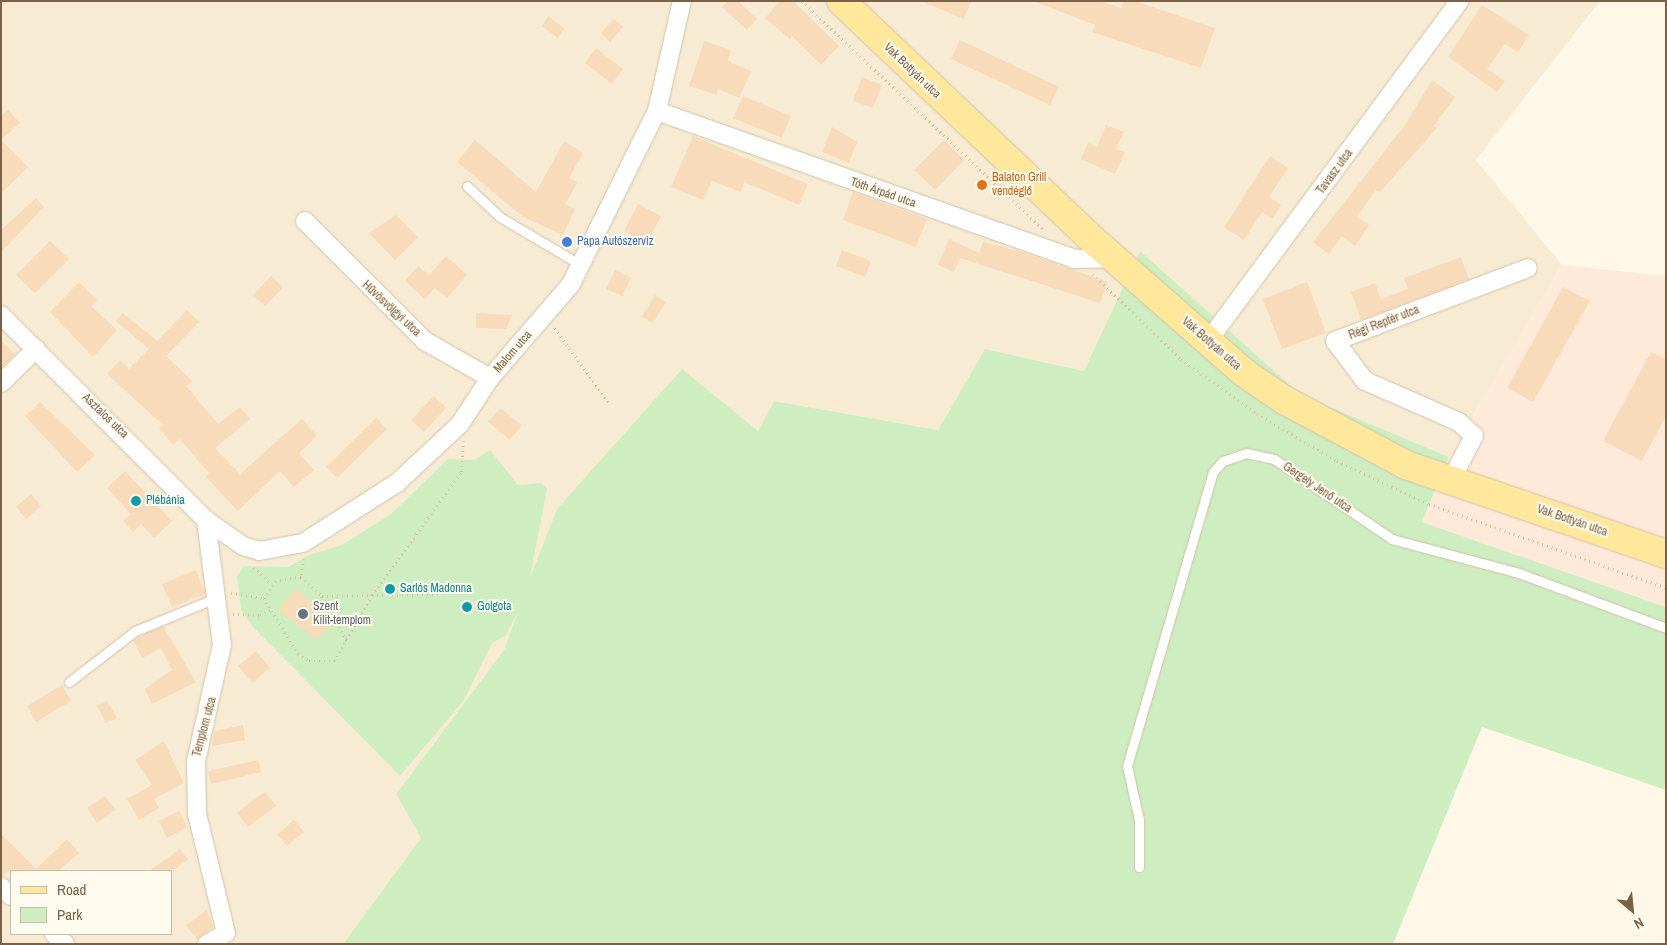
<!DOCTYPE html>
<html>
<head>
<meta charset="utf-8">
<style>
	body { margin:0 }
	#map { position:relative; width:1667px; height:945px; overflow:hidden; background:#fff8e6; font-family:"Archivo Narrow",sans-serif }
	div>[style] { position:absolute }
	[style*='--x'] { left:calc(var(--x)*1px); top:calc(var(--y)*1px); width:calc(var(--w)*1px); rotate:calc(var(--a)*1deg) }
	.residential>* { inset:0; background:#f7ecd3 }
	.commercial>* { inset:0; background:#ffead9 }
	.green>* { inset:0; background:#ceeec2 }
	.building>* { inset:0; background:#f7dbba }
	.path>* { height:2.5px; margin-top:-1.25px; transform-origin:0; background:repeating-linear-gradient(90deg,#ddbf9c 0 1px,transparent 0 5px) }
	.roads { filter:drop-shadow(0 0 1px #d2c1aa) drop-shadow(0 0 1px #d2c1aa) }
	.lane>* { height:9px; margin:-4.5px; padding:0 4.5px; transform-origin:4.5px; border-radius:4.5px; background:#fff }
	.street>* { height:18px; margin:-9px; padding:0 9px; transform-origin:9px; border-radius:9px; background:#fff }
	.primary>* { height:28px; margin:-14px; padding:0 14px; transform-origin:14px; border-radius:14px; background:#ffe89c }
	.dots>* { width:14px; height:14px; translate:-50% -50%; box-sizing:border-box; border:2px solid #fffbee; border-radius:50% }
	span { translate:-50% -50%; white-space:nowrap; text-align:center; line-height:1.15; -webkit-text-stroke:4px #fffbee; paint-order:stroke }
	.street-label { font-size:12px; color:#7b6147 }
	.food-label { font-size:12px; color:#c56008 }
	.left { translate:0 -50%; text-align:left }
	.shop-label { font-size:12px; color:#366cbe }
	.culture-label { font-size:12px; color:#0d838f }
	.worship-label { font-size:12px; color:#5b616d }
	.frame { position:absolute; inset:0; border:2px solid #7b6147; pointer-events:none }
	.legend { position:absolute; left:10px; top:870px; width:162px; height:65px; box-sizing:border-box; background:#fffbee; border:1px solid #cabdab; margin:0; padding:6px 9px; list-style:none; font-size:15px; color:#7b6147 }
	.legend li { display:flex; align-items:center; gap:10px; height:25px }
	.legend b { width:25px; border:1px solid #cabdab }
	.north { position:absolute; left:1607px; top:885px; width:50px; height:50px; -webkit-text-stroke:4px #fffbee; paint-order:stroke; rotate:152deg; font-size:14px; font-weight:700; line-height:20px; text-align:center; color:#7b6147 }
	.north::after { content:''; display:block; margin:auto; width:18px; height:22px; background:#7b6147; clip-path:polygon(50% 0,100% 100%,50% 72%,0 100%) }
</style>
</head>
<body>
<div id="map">
	<div class="residential">
		<div style="clip-path:polygon(evenodd,1px 1px,1600px 1px,1476px 160px,1562px 265px,1449px 457px,1301px 395px,1140px 252px,1084px 371px,985px 349px,938px 430px,774px 401px,758px 431px,557px 509px,504px 650px,396px 794px,421px 838px,343px 944px,1px 944px,1px 1px,11px 871px,171px 871px,171px 934px,11px 934px,11px 871px)"></div>
	</div>
	<div class="commercial">
		<div style="clip-path:polygon(1562px 265px,1666px 276px,1666px 607px,1422px 522px,1449px 457px)"></div>
	</div>
	<div class="green">
		<div style="clip-path:polygon(1140px 251px,1301px 395px,1449px 457px,1422px 522px,1666px 607px,1666px 790px,1482px 727px,1393px 944px,343px 944px,421px 838px,396px 794px,504px 650px,518px 612px,505px 636px,492px 643px,464px 700px,400px 776px,252px 626px,241px 609px,237px 577px,243px 566px,288px 567px,309px 555px,342px 545px,391px 514px,448px 459px,474px 460px,490px 450px,518px 485px,541px 483px,547px 489px,530px 578px,557px 509px,682px 369px,758px 431px,774px 401px,938px 430px,985px 349px,1084px 371px)"></div>
	</div>
	<div class="building">
		<div style="clip-path:polygon(728px 1px,738px 1px,757px 19px,747px 30px,722px 7px)"></div>
		<div style="clip-path:polygon(780px 1px,793px 1px,839px 46px,821px 65px,792px 36px,790px 39px,765px 18px)"></div>
		<div style="clip-path:polygon(921px 1px,971px 1px,964px 19px)"></div>
		<div style="clip-path:polygon(1100px 1px,1121px 8px,1123px 1px,1135px 1px,1215px 28px,1201px 68px,1092px 32px,1095px 25px,1036px 2px)"></div>
		<div style="clip-path:polygon(1482px 5px,1529px 35px,1518px 52px,1505px 44px,1487px 69px,1505px 81px,1497px 92px,1448px 57px)"></div>
		<div style="clip-path:polygon(548px 16px,564px 28px,558px 38px,542px 26px)"></div>
		<div style="clip-path:polygon(614px 19px,623px 27px,610px 42px,601px 33px)"></div>
		<div style="clip-path:polygon(960px 40px,1059px 87px,1050px 105px,951px 59px)"></div>
		<div style="clip-path:polygon(704px 41px,731px 50px,728px 61px,751px 71px,739px 98px,718px 89px,717px 95px,689px 86px)"></div>
		<div style="clip-path:polygon(596px 48px,623px 69px,612px 84px,585px 63px)"></div>
		<div style="clip-path:polygon(862px 77px,882px 85px,873px 108px,853px 101px)"></div>
		<div style="clip-path:polygon(1432px 80px,1455px 97px,1434px 126px,1437px 128px,1380px 192px,1376px 190px,1357px 217px,1369px 225px,1355px 246px,1342px 236px,1329px 254px,1313px 242px,1405px 125px)"></div>
		<div style="clip-path:polygon(743px 96px,791px 116px,782px 138px,733px 118px)"></div>
		<div style="clip-path:polygon(8px 110px,20px 123px,1px 140px,1px 116px)"></div>
		<div style="clip-path:polygon(1106px 125px,1124px 132px,1116px 149px,1125px 152px,1115px 174px,1081px 159px,1088px 143px,1097px 147px)"></div>
		<div style="clip-path:polygon(832px 127px,857px 142px,849px 163px,822px 152px)"></div>
		<div style="clip-path:polygon(693px 136px,808px 184px,799px 205px,744px 182px,741px 192px,712px 181px,703px 200px,671px 187px)"></div>
		<div style="clip-path:polygon(1px 140px,28px 167px,1px 193px)"></div>
		<div style="clip-path:polygon(475px 140px,536px 192px,564px 141px,583px 153px,569px 178px,578px 182px,565px 204px,575px 209px,563px 235px,523px 217px,457px 162px)"></div>
		<div style="clip-path:polygon(944px 140px,964px 160px,935px 190px,914px 170px)"></div>
		<div style="clip-path:polygon(1270px 156px,1288px 168px,1269px 197px,1281px 205px,1272px 219px,1262px 212px,1244px 240px,1224px 227px)"></div>
		<div style="clip-path:polygon(853px 192px,927px 219px,916px 247px,843px 220px)"></div>
		<div style="clip-path:polygon(36px 198px,44px 207px,1px 252px,1px 230px)"></div>
		<div style="clip-path:polygon(638px 204px,661px 216px,647px 243px,624px 231px)"></div>
		<div style="clip-path:polygon(396px 215px,418px 237px,395px 260px,369px 233px)"></div>
		<div style="clip-path:polygon(949px 239px,979px 253px,983px 242px,1019px 251px,1108px 282px,1100px 303px,960px 258px,954px 272px,938px 265px)"></div>
		<div style="clip-path:polygon(50px 241px,69px 259px,35px 293px,16px 275px)"></div>
		<div style="clip-path:polygon(842px 250px,871px 261px,865px 277px,836px 266px)"></div>
		<div style="clip-path:polygon(446px 256px,467px 275px,447px 298px,435px 288px,425px 299px,405px 281px,418px 266px,429px 275px)"></div>
		<div style="clip-path:polygon(1461px 257px,1469px 279px,1361px 320px,1351px 292px,1375px 283px,1381px 299px,1408px 289px,1404px 278px)"></div>
		<div style="clip-path:polygon(615px 270px,631px 278px,622px 296px,606px 289px)"></div>
		<div style="clip-path:polygon(271px 276px,283px 287px,265px 306px,253px 295px)"></div>
		<div style="clip-path:polygon(79px 282px,97px 300px,91px 306px,117px 330px,93px 357px,50px 312px)"></div>
		<div style="clip-path:polygon(1307px 282px,1326px 333px,1282px 349px,1263px 299px)"></div>
		<div style="clip-path:polygon(1563px 287px,1590px 301px,1533px 402px,1507px 388px)"></div>
		<div style="clip-path:polygon(655px 295px,666px 302px,653px 323px,642px 317px)"></div>
		<div style="clip-path:polygon(187px 310px,199px 322px,166px 356px,192px 381px,186px 386px,218px 424px,240px 407px,250px 419px,215px 448px,240px 474px,302px 419px,317px 436px,299px 453px,314px 470px,294px 487px,280px 471px,238px 511px,206px 477px,209px 473px,180px 439px,173px 445px,159px 428px,163px 425px,107px 374px,120px 360px,129px 369px,149px 349px,116px 321px,123px 313px,157px 341px)"></div>
		<div style="clip-path:polygon(476px 313px,512px 315px,506px 329px,476px 328px)"></div>
		<div style="clip-path:polygon(1px 341px,15px 354px,1px 368px)"></div>
		<div style="clip-path:polygon(1651px 352px,1666px 359px,1666px 416px,1642px 461px,1603px 441px)"></div>
		<div style="clip-path:polygon(434px 396px,446px 408px,424px 432px,411px 420px)"></div>
		<div style="clip-path:polygon(40px 402px,95px 455px,77px 472px,25px 416px)"></div>
		<div style="clip-path:polygon(500px 408px,522px 425px,510px 440px,488px 422px)"></div>
		<div style="clip-path:polygon(376px 418px,387px 429px,337px 478px,326px 467px)"></div>
		<div style="clip-path:polygon(125px 471px,172px 521px,154px 538px,141px 524px,133px 532px,123px 521px,131px 514px,107px 488px)"></div>
		<div style="clip-path:polygon(31px 494px,41px 506px,26px 519px,16px 507px)"></div>
		<div style="clip-path:polygon(196px 570px,205px 594px,172px 607px,162px 584px)"></div>
		<div style="clip-path:polygon(297px 588px,332px 624px,317px 640px,278px 609px)"></div>
		<div style="clip-path:polygon(163px 626px,196px 682px,152px 704px,145px 689px,172px 670px,161px 648px,142px 658px,133px 640px)"></div>
		<div style="clip-path:polygon(256px 651px,270px 668px,252px 683px,238px 666px)"></div>
		<div style="clip-path:polygon(62px 685px,71px 701px,36px 722px,27px 706px)"></div>
		<div style="clip-path:polygon(107px 701px,117px 718px,106px 723px,97px 706px)"></div>
		<div style="clip-path:polygon(243px 725px,245px 740px,212px 746px,214px 731px)"></div>
		<div style="clip-path:polygon(164px 741px,184px 783px,154px 799px,159px 808px,139px 820px,127px 799px,152px 785px,135px 760px)"></div>
		<div style="clip-path:polygon(258px 760px,261px 772px,211px 784px,208px 771px)"></div>
		<div style="clip-path:polygon(265px 792px,276px 806px,248px 827px,237px 812px)"></div>
		<div style="clip-path:polygon(105px 796px,115px 810px,97px 823px,87px 808px)"></div>
		<div style="clip-path:polygon(179px 811px,187px 827px,167px 838px,159px 821px)"></div>
		<div style="clip-path:polygon(294px 820px,304px 832px,287px 846px,277px 835px)"></div>
		<div style="clip-path:polygon(1px 834px,36px 869px,67px 839px,79px 853px,58px 871px,9px 871px,1px 877px)"></div>
		<div style="clip-path:polygon(180px 849px,188px 860px,172px 871px,149px 871px)"></div>
		<div style="clip-path:polygon(206px 910px,213px 926px,197px 939px,186px 926px)"></div>
	</div>
	<div class="path">
		<div style="--x:802;--y:1;--w:333;--a:43.4"></div>
		<div style="--x:1093;--y:274;--w:122;--a:44"></div>
		<div style="--x:1181;--y:359;--w:94;--a:35.9"></div>
		<div style="--x:1257;--y:414;--w:93;--a:30.4"></div>
		<div style="--x:1337;--y:461;--w:102;--a:25.1"></div>
		<div style="--x:1429;--y:504;--w:251;--a:19.5"></div>
		<div style="--x:555;--y:328;--w:94;--a:54.1"></div>
		<div style="--x:304;--y:559;--w:18;--a:99"></div>
		<div style="--x:301;--y:577;--w:28;--a:42"></div>
		<div style="--x:322;--y:596;--w:117;--a:-1"></div>
		<div style="--x:254;--y:567;--w:25;--a:45"></div>
		<div style="--x:301;--y:577;--w:25;--a:171"></div>
		<div style="--x:276;--y:581;--w:21;--a:125"></div>
		<div style="--x:264;--y:598;--w:66;--a:58.7"></div>
		<div style="--x:298;--y:654;--w:13;--a:32"></div>
		<div style="--x:309;--y:661;--w:25;--a:0"></div>
		<div style="--x:334;--y:661;--w:76;--a:-60.1"></div>
		<div style="--x:372;--y:595;--w:152;--a:-54.1"></div>
		<div style="--x:461;--y:472;--w:31;--a:-86"></div>
		<div style="--x:231;--y:593;--w:33;--a:9"></div>
		<div style="--x:322;--y:596;--w:54;--a:61"></div>
		<div style="--x:233;--y:614;--w:27;--a:2"></div>
		<div style="--x:260;--y:615;--w:11;--a:-27"></div>
	</div>
	<div class="roads">
		<div class="lane">
			<div style="--x:467;--y:186;--w:45;--a:43.2"></div>
			<div style="--x:500;--y:217;--w:94;--a:30.7"></div>
			<div style="--x:69;--y:682;--w:83;--a:-37.7"></div>
			<div style="--x:135;--y:631;--w:87;--a:-22.2"></div>
			<div style="--x:1139;--y:867;--w:47;--a:-90"></div>
			<div style="--x:1139;--y:820;--w:55;--a:-102.5"></div>
			<div style="--x:1127;--y:766;--w:306;--a:-73.7"></div>
			<div style="--x:1213;--y:472;--w:15;--a:-48"></div>
			<div style="--x:1223;--y:461;--w:24;--a:-19"></div>
			<div style="--x:1246;--y:453;--w:29;--a:12"></div>
			<div style="--x:1274;--y:459;--w:143;--a:34.1"></div>
			<div style="--x:1392;--y:539;--w:131;--a:15"></div>
			<div style="--x:1519;--y:573;--w:157;--a:20.5"></div>
		</div>
		<div class="street">
			<div style="--x:657;--y:111;--w:442;--a:19.5"></div>
			<div style="--x:1074;--y:259;--w:39;--a:-1"></div>
			<div style="--x:305;--y:221;--w:170;--a:45"></div>
			<div style="--x:425;--y:341;--w:75;--a:29.6"></div>
			<div style="--x:1;--y:315;--w:290;--a:45"></div>
			<div style="--x:206;--y:520;--w:45;--a:35.1"></div>
			<div style="--x:243;--y:546;--w:17;--a:17"></div>
			<div style="--x:259;--y:551;--w:45;--a:-10.3"></div>
			<div style="--x:303;--y:543;--w:112;--a:-32.6"></div>
			<div style="--x:397;--y:483;--w:86;--a:-43.1"></div>
			<div style="--x:460;--y:424;--w:55;--a:-56.9"></div>
			<div style="--x:490;--y:378;--w:124;--a:-49.2"></div>
			<div style="--x:571;--y:284;--w:193;--a:-63.6"></div>
			<div style="--x:657;--y:111;--w:113;--a:-77.2"></div>
			<div style="--x:1208;--y:341;--w:423;--a:-53.5"></div>
			<div style="--x:1;--y:383;--w:49;--a:-44.2"></div>
			<div style="--x:1451;--y:480;--w:50;--a:-62.4"></div>
			<div style="--x:1474;--y:436;--w:21;--a:-137"></div>
			<div style="--x:1459;--y:422;--w:103;--a:-156.4"></div>
			<div style="--x:1365;--y:381;--w:50;--a:-126.9"></div>
			<div style="--x:1335;--y:341;--w:206;--a:-20.7"></div>
			<div style="--x:206;--y:520;--w:126;--a:82.7"></div>
			<div style="--x:222;--y:645;--w:119;--a:102.6"></div>
			<div style="--x:196;--y:761;--w:53;--a:88.9"></div>
			<div style="--x:197;--y:814;--w:122;--a:76.3"></div>
			<div style="--x:226;--y:933;--w:22;--a:150"></div>
			<div style="--x:1;--y:887;--w:13;--a:42"></div>
			<div style="--x:54;--y:934;--w:15;--a:42"></div>
		</div>
		<div class="primary">
			<div style="--x:841;--y:1;--w:347;--a:43.5"></div>
			<div style="--x:1093;--y:240;--w:200;--a:41.3"></div>
			<div style="--x:1243;--y:372;--w:50;--a:34.3"></div>
			<div style="--x:1284;--y:400;--w:138;--a:28"></div>
			<div style="--x:1406;--y:465;--w:275;--a:18.9"></div>
		</div>
	</div>
	<div class="dots">
		<div style="left:982px;top:185px;background:#e8710a"></div>
		<div style="left:567px;top:242px;background:#3f7fe0"></div>
		<div style="left:136px;top:501px;background:#0f9aa8"></div>
		<div style="left:390px;top:589px;background:#0f9aa8"></div>
		<div style="left:467px;top:607px;background:#0f9aa8"></div>
		<div style="left:303px;top:614px;background:#6b7280"></div>
	</div>
	<div class="street-label">
		<span style="left:912px;top:71px;rotate:44deg">Vak Bottyán utca</span>
		<span style="left:1335px;top:172px;rotate:-54deg">Tavasz utca</span>
		<span style="left:883px;top:193px;rotate:19deg">Tóth Árpád utca</span>
		<span style="left:391px;top:309px;rotate:43deg">Hűvösvölgyi utca</span>
		<span style="left:1384px;top:323px;rotate:-21deg">Régi Reptér utca</span>
		<span style="left:1211px;top:344px;rotate:41deg">Vak Bottyán utca</span>
		<span style="left:513px;top:352px;rotate:-49deg">Malom utca</span>
		<span style="left:105px;top:416px;rotate:44deg">Asztalos utca</span>
		<span style="left:1317px;top:488px;rotate:34deg">Gergely Jenő utca</span>
		<span style="left:1572px;top:521px;rotate:19deg">Vak Bottyán utca</span>
		<span style="left:205px;top:727px;rotate:-75deg">Templom utca</span>
	</div>
	<div class="food-label">
		<span class="left" style="left:992px;top:185px">Balaton Grill<br>vendéglő</span>
	</div>
	<div class="shop-label">
		<span class="left" style="left:577px;top:242px">Papa Autószerviz</span>
	</div>
	<div class="culture-label">
		<span class="left" style="left:146px;top:501px">Plébánia</span>
		<span class="left" style="left:400px;top:589px">Sarlós Madonna</span>
		<span class="left" style="left:477px;top:607px">Golgota</span>
	</div>
	<div class="worship-label">
		<span class="left" style="left:313px;top:614px">Szent<br>Kilit-templom</span>
	</div>
	<div class="frame"></div>
	<ul class="legend">
	<li><b style="height:6px;background:#ffe89c"></b>Road</li>
	<li><b style="height:14px;background:#ceeec2"></b>Park</li>
	</ul>
	<div class="north">N</div>
</div>
</body>
</html>
